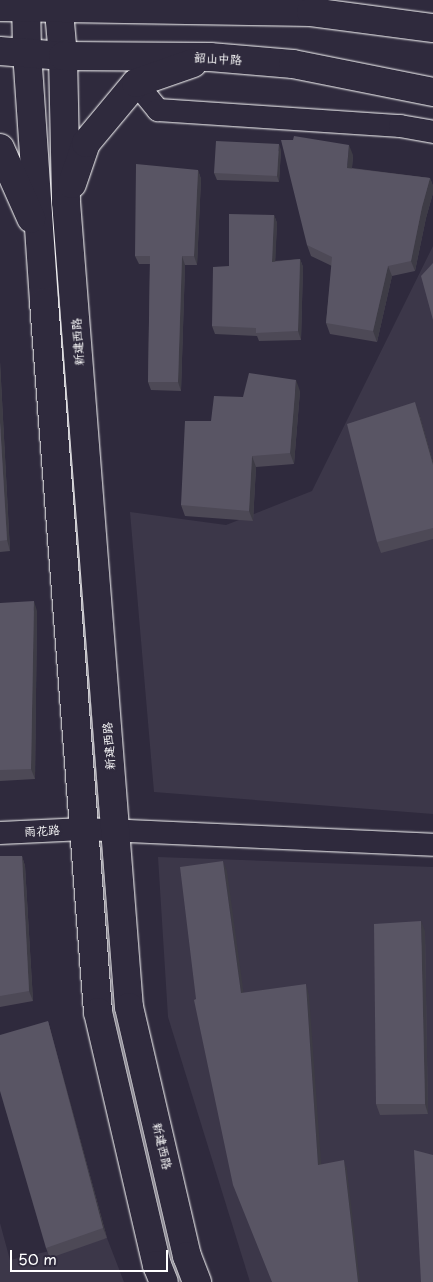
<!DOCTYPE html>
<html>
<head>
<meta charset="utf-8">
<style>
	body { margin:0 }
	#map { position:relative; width:433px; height:1282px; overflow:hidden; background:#2f2a3d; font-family:"Playpen Sans","LXGW WenKai TC",sans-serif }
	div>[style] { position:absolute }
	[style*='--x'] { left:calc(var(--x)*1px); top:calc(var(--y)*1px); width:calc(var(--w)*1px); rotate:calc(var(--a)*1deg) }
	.built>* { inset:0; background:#3c3749 }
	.roads { filter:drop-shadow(0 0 1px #fff) drop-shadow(0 0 1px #fff) }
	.minor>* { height:22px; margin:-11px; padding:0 11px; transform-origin:11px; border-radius:11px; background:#2f2a3d }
	.major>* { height:28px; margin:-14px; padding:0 14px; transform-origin:14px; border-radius:14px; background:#2f2a3d }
	.wall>* { inset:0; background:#4d4956 }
	.shaded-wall>* { inset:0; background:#3e3c46 }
	.building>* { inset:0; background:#595564 }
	span { translate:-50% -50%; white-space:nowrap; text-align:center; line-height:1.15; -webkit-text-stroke:5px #2f2a3d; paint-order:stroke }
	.street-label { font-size:12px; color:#fff }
	.scale { position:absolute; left:10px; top:1250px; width:158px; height:22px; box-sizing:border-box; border:2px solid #fff; border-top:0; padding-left:6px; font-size:15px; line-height:18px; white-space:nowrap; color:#fff; -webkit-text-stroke:4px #2f2a3d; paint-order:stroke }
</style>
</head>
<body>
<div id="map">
	<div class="built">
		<div style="clip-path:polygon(433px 246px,433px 814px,154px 792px,130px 512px,226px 525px,312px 491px)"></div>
		<div style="clip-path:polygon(158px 857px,433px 867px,433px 1282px,250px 1282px,168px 1017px)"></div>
		<div style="clip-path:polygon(0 1223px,10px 1260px,107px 1238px,124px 1282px,0 1282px)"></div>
	</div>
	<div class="roads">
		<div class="minor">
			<div style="--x:136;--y:83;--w:35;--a:51"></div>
			<div style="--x:158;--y:110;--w:243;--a:3.8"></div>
			<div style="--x:400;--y:126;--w:34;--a:10"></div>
			<div style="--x:0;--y:833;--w:84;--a:-2.7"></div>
			<div style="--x:84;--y:829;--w:349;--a:2.6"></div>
		</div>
		<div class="major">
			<div style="--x:26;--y:0;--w:52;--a:88.9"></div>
			<div style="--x:27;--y:52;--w:251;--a:86.1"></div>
			<div style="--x:44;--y:302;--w:712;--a:85.65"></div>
			<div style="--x:98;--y:1012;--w:260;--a:76.9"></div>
			<div style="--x:157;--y:1265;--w:18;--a:68"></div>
			<div style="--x:58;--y:0;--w:56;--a:84.9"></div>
			<div style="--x:63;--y:56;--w:146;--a:88.8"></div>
			<div style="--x:66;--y:202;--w:807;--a:85.53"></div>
			<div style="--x:129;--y:1007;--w:256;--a:76.9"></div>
			<div style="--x:187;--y:1256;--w:28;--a:69"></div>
			<div style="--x:0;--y:7;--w:311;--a:0.9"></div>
			<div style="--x:311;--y:12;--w:123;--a:7.5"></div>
			<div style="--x:0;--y:51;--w:63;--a:4.5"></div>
			<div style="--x:63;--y:56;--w:147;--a:0.4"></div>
			<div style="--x:210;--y:57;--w:83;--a:4.8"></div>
			<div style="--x:293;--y:64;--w:143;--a:11.3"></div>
			<div style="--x:0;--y:148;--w:77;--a:66.1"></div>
			<div style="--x:72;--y:184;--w:43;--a:-71.1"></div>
			<div style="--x:86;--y:143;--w:78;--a:-50.2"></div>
			<div style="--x:136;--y:83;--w:60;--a:-19.3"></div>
		</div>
	</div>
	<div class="wall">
		<div style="clip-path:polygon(281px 150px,279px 182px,217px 180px,214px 173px)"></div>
		<div style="clip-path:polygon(353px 155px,352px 168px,430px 178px,433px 186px,433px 193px,426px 218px,415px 271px,392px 276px,377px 342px,330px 334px,326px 323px,332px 266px,311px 256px,307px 245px)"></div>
		<div style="clip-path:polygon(198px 170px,201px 179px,197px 265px,185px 265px,181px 391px,151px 390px,148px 382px,150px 264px,139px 264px,135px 256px)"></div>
		<div style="clip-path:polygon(274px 215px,277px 223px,275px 261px,300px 259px,303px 267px,301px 340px,259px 341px,257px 336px,215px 334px,212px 326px,229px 266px)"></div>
		<div style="clip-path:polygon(0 362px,10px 551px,0 552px)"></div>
		<div style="clip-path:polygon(300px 391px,294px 464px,256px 467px,253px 521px,185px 516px,181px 505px,211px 421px,243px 397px)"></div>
		<div style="clip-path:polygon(419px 413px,433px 462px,433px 539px,381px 553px,377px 542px)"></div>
		<div style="clip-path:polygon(0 603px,37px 611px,35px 779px,0 781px)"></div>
		<div style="clip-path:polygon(0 856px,22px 856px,25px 866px,33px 1001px,0 1007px)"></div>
		<div style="clip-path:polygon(425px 931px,428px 1114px,380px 1115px,376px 1104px)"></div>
		<div style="clip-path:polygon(48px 1021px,51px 1032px,107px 1238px,50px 1258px,46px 1248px)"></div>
	</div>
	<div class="shaded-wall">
		<div style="clip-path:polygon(279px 144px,281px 150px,279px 182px,277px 176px)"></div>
		<div style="clip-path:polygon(349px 145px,353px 155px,351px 178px,347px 168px)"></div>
		<div style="clip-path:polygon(198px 170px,201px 179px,197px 265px,194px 256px)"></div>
		<div style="clip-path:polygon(430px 178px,433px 186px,433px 193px,426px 218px,415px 271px,411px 261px,422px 207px)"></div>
		<div style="clip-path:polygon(274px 215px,277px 223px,275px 270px,272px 262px)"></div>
		<div style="clip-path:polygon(182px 256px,185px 265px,181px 391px,178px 382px)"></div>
		<div style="clip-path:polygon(300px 259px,303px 267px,301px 340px,298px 331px)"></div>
		<div style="clip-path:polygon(388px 266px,392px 276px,377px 342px,373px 331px)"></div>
		<div style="clip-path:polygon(0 362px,10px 551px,7px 540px,0 422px)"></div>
		<div style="clip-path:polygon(296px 380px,300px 391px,294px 464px,290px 453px)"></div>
		<div style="clip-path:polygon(415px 402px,419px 413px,433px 462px,433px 465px)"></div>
		<div style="clip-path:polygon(252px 456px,256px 467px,253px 521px,249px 511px)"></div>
		<div style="clip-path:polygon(34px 601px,37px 611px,35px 779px,31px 769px)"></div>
		<div style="clip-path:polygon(22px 856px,25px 866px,33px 1001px,29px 991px)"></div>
		<div style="clip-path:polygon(223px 861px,227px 871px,245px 1003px,241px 993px)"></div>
		<div style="clip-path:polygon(421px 921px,425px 931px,428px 1114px,425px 1104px)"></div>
		<div style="clip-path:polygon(306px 984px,309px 995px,322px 1175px,318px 1165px)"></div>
		<div style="clip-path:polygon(48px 1021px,51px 1032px,107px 1238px,103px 1228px)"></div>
		<div style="clip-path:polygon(344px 1160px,347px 1170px,360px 1282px,358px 1282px)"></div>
	</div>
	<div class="building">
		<div style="clip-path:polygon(294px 136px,349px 145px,347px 168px,430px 178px,422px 207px,411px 261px,388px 266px,373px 331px,326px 323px,332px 257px,307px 245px,281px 140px,293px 140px)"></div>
		<div style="clip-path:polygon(216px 141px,279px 144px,277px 176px,214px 173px)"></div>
		<div style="clip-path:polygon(136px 164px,198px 170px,194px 256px,182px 256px,178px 382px,148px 382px,150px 256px,135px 256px)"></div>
		<div style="clip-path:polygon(229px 214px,274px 215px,272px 262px,300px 259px,298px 331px,256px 333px,256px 328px,212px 326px,213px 267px,229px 266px)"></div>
		<div style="clip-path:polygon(433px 263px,433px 320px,421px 276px)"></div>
		<div style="clip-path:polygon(249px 373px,296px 380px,290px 453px,252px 456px,249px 511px,181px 505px,185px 421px,211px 421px,214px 396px,243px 397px)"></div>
		<div style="clip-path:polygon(415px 402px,433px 465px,433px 528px,377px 542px,347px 424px)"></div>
		<div style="clip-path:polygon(0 422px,7px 540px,0 541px)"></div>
		<div style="clip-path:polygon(34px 601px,31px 769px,0 770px,0 603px)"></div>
		<div style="clip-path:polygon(0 856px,22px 856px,29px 991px,0 996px)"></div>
		<div style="clip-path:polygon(223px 861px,241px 993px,306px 984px,318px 1165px,344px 1160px,358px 1282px,272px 1282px,233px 1185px,194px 1000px,196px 999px,180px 867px)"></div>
		<div style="clip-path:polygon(421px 921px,425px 1104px,376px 1104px,374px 924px)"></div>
		<div style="clip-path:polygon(48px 1021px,103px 1228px,46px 1248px,0 1091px,0 1035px)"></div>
		<div style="clip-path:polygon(414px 1150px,433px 1155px,433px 1282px,421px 1282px)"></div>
	</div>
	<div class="street-label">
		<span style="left:218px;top:59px;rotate:3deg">韶山中路</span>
		<span style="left:78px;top:342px;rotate:-94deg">新建西路</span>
		<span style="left:109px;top:746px;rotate:-94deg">新建西路</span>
		<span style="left:42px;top:831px;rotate:-3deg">雨花路</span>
		<span style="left:162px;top:1146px;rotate:77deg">新建西路</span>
	</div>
	<div class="scale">50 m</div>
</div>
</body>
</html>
